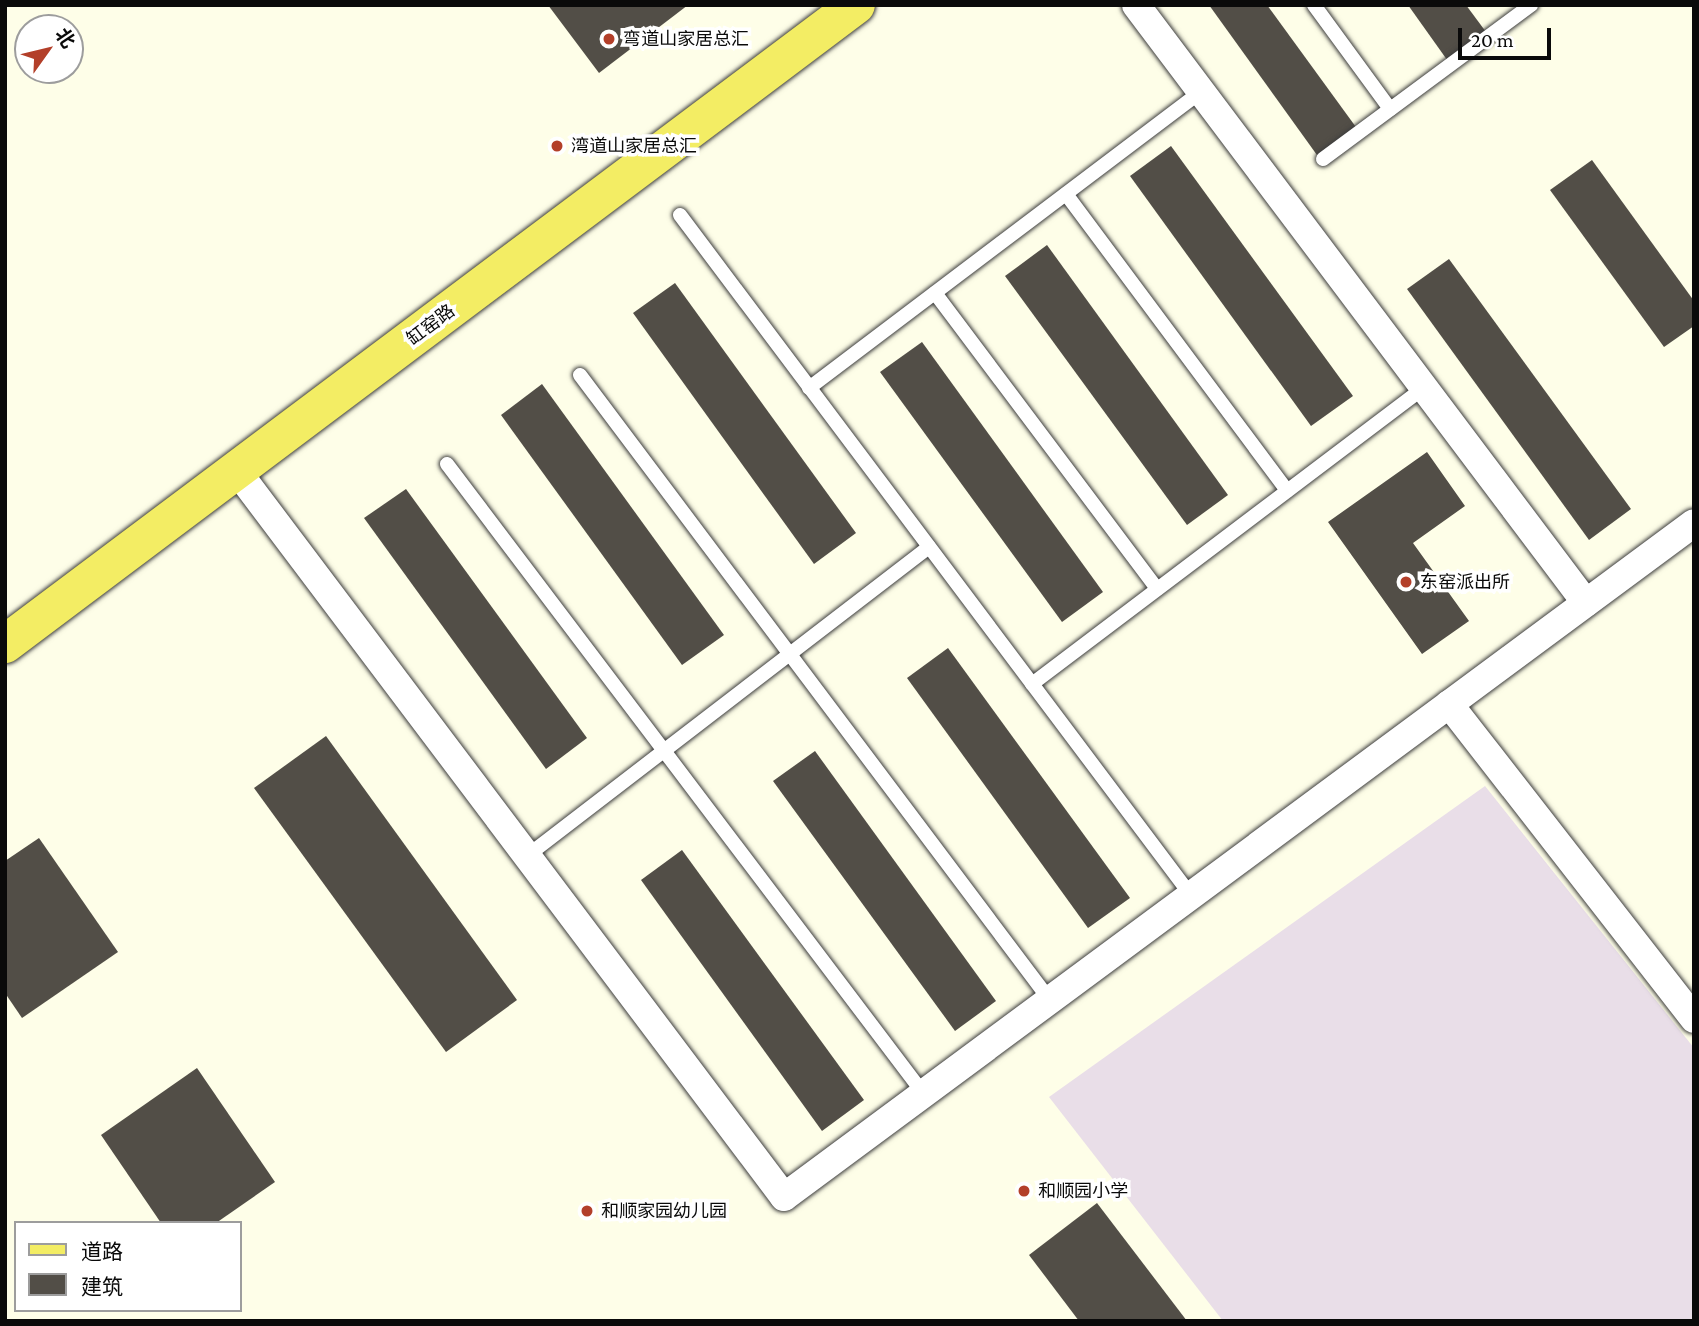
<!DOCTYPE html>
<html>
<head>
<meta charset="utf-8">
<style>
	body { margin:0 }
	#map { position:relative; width:1699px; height:1326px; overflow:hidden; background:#fefee8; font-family:"Crimson Pro","Noto Sans SC",serif }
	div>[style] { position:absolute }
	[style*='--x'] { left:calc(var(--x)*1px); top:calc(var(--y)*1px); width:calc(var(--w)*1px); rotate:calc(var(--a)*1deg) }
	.industrial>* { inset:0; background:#e9dee8 }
	.building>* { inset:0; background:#524e47 }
	.roads { filter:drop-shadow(0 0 2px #3d3d3d) drop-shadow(0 0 2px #3d3d3d) }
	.service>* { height:14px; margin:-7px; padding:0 7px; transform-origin:7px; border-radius:7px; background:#fff }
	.minor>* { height:28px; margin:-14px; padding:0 14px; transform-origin:14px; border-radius:14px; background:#fff }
	.primary>* { height:38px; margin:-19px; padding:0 19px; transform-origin:19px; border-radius:19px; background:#f3ed64 }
	.dots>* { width:19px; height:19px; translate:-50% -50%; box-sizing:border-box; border:4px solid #fff; border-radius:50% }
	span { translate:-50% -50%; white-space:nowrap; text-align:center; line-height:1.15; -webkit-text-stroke:7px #fff; paint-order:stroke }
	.poi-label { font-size:18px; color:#0a0a0a }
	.left { translate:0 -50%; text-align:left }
	.street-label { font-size:18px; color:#0a0a0a }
	.frame { position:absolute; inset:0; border:7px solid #0a0a0a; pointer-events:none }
	.legend { position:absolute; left:14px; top:1221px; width:228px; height:91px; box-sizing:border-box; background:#fff; border:2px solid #9d9d9d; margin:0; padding:9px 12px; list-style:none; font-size:21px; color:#0a0a0a }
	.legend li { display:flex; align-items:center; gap:14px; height:35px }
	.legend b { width:35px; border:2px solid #9d9d9d }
	.north { position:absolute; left:14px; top:14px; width:70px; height:70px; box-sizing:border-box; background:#fff; border:2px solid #9d9d9d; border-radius:50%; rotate:56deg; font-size:19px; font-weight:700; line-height:28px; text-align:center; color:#0a0a0a }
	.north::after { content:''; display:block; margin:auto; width:24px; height:32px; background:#b33f29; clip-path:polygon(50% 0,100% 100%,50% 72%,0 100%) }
	.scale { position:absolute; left:1458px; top:28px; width:93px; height:32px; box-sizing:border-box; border:4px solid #0a0a0a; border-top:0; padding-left:9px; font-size:21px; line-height:24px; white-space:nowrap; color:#0a0a0a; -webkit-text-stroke:5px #fff; paint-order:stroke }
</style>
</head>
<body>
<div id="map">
	<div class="industrial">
		<div style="clip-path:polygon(1485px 786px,1694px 1048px,1694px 1321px,1223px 1321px,1049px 1097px)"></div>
	</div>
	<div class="building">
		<div style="clip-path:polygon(548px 5px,688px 5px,599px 73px)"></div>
		<div style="clip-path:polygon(1209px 5px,1267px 5px,1361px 134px,1322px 162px)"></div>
		<div style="clip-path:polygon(1408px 5px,1466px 5px,1489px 36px,1450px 64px)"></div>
		<div style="clip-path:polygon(1171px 146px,1353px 396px,1311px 426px,1130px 176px)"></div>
		<div style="clip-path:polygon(1592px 160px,1694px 301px,1694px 326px,1664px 347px,1550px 190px)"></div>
		<div style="clip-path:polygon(1047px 245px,1228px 495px,1187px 525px,1005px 276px)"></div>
		<div style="clip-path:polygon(1449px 259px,1631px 509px,1589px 540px,1407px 289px)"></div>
		<div style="clip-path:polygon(675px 283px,856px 533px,814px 564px,633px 313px)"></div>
		<div style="clip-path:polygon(922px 342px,1103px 592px,1062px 622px,880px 372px)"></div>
		<div style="clip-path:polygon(542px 384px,724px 635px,682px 665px,501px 415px)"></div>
		<div style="clip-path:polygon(1427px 452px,1465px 506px,1413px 543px,1469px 621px,1422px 654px,1328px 522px)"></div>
		<div style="clip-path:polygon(406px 489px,587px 738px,546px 769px,364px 518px)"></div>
		<div style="clip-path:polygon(948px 648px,1130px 898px,1088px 928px,907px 678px)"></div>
		<div style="clip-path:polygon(326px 736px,517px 1000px,446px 1052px,254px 788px)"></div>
		<div style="clip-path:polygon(815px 751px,996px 1001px,955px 1031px,773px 781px)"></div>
		<div style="clip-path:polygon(39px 838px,118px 952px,22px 1018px,5px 993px,5px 861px)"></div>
		<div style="clip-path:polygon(682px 850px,864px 1100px,822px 1131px,641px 880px)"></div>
		<div style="clip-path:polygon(197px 1068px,275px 1182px,216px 1223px,161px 1223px,101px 1135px)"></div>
		<div style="clip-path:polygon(1097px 1203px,1187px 1321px,1079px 1321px,1029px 1255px)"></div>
	</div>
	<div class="roads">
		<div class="service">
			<div style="--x:1314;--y:5;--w:129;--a:53.8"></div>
			<div style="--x:1323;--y:159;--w:259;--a:-36.5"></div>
			<div style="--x:1066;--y:194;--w:370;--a:53.3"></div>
			<div style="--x:680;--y:215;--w:849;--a:53.09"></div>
			<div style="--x:935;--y:293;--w:370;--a:53.1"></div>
			<div style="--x:580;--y:375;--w:781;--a:53.07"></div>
			<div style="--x:809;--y:388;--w:491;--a:-37.1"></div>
			<div style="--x:447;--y:464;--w:789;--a:52.88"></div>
			<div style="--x:1032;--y:684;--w:491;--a:-37.1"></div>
			<div style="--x:527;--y:856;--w:507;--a:-37.55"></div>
		</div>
		<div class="minor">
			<div style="--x:1136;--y:5;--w:748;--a:53.04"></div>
			<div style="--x:237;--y:471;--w:909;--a:53"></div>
			<div style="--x:784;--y:1197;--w:1132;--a:-36.53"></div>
			<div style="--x:1449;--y:704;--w:399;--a:52.1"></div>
		</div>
		<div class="primary">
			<div style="--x:5;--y:644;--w:1064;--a:-36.9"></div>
		</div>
	</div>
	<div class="dots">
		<div style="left:609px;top:39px;background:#b33f29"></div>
		<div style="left:557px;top:146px;background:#b33f29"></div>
		<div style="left:1406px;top:582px;background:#b33f29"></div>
		<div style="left:1024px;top:1191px;background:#b33f29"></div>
		<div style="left:587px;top:1211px;background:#b33f29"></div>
	</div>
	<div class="poi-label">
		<span class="left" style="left:623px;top:39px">弯道山家居总汇</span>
		<span class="left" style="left:571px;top:146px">湾道山家居总汇</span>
		<span class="left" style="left:1420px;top:582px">东窑派出所</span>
		<span class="left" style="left:1038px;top:1191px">和顺园小学</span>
		<span class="left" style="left:601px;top:1211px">和顺家园幼儿园</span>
	</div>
	<div class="street-label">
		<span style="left:431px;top:325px;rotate:-37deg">缸窑路</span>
	</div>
	<div class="frame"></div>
	<ul class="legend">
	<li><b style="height:9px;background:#f3ed64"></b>道路</li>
	<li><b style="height:19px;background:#524e47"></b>建筑</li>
	</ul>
	<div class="north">北</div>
	<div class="scale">20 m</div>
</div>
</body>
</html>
